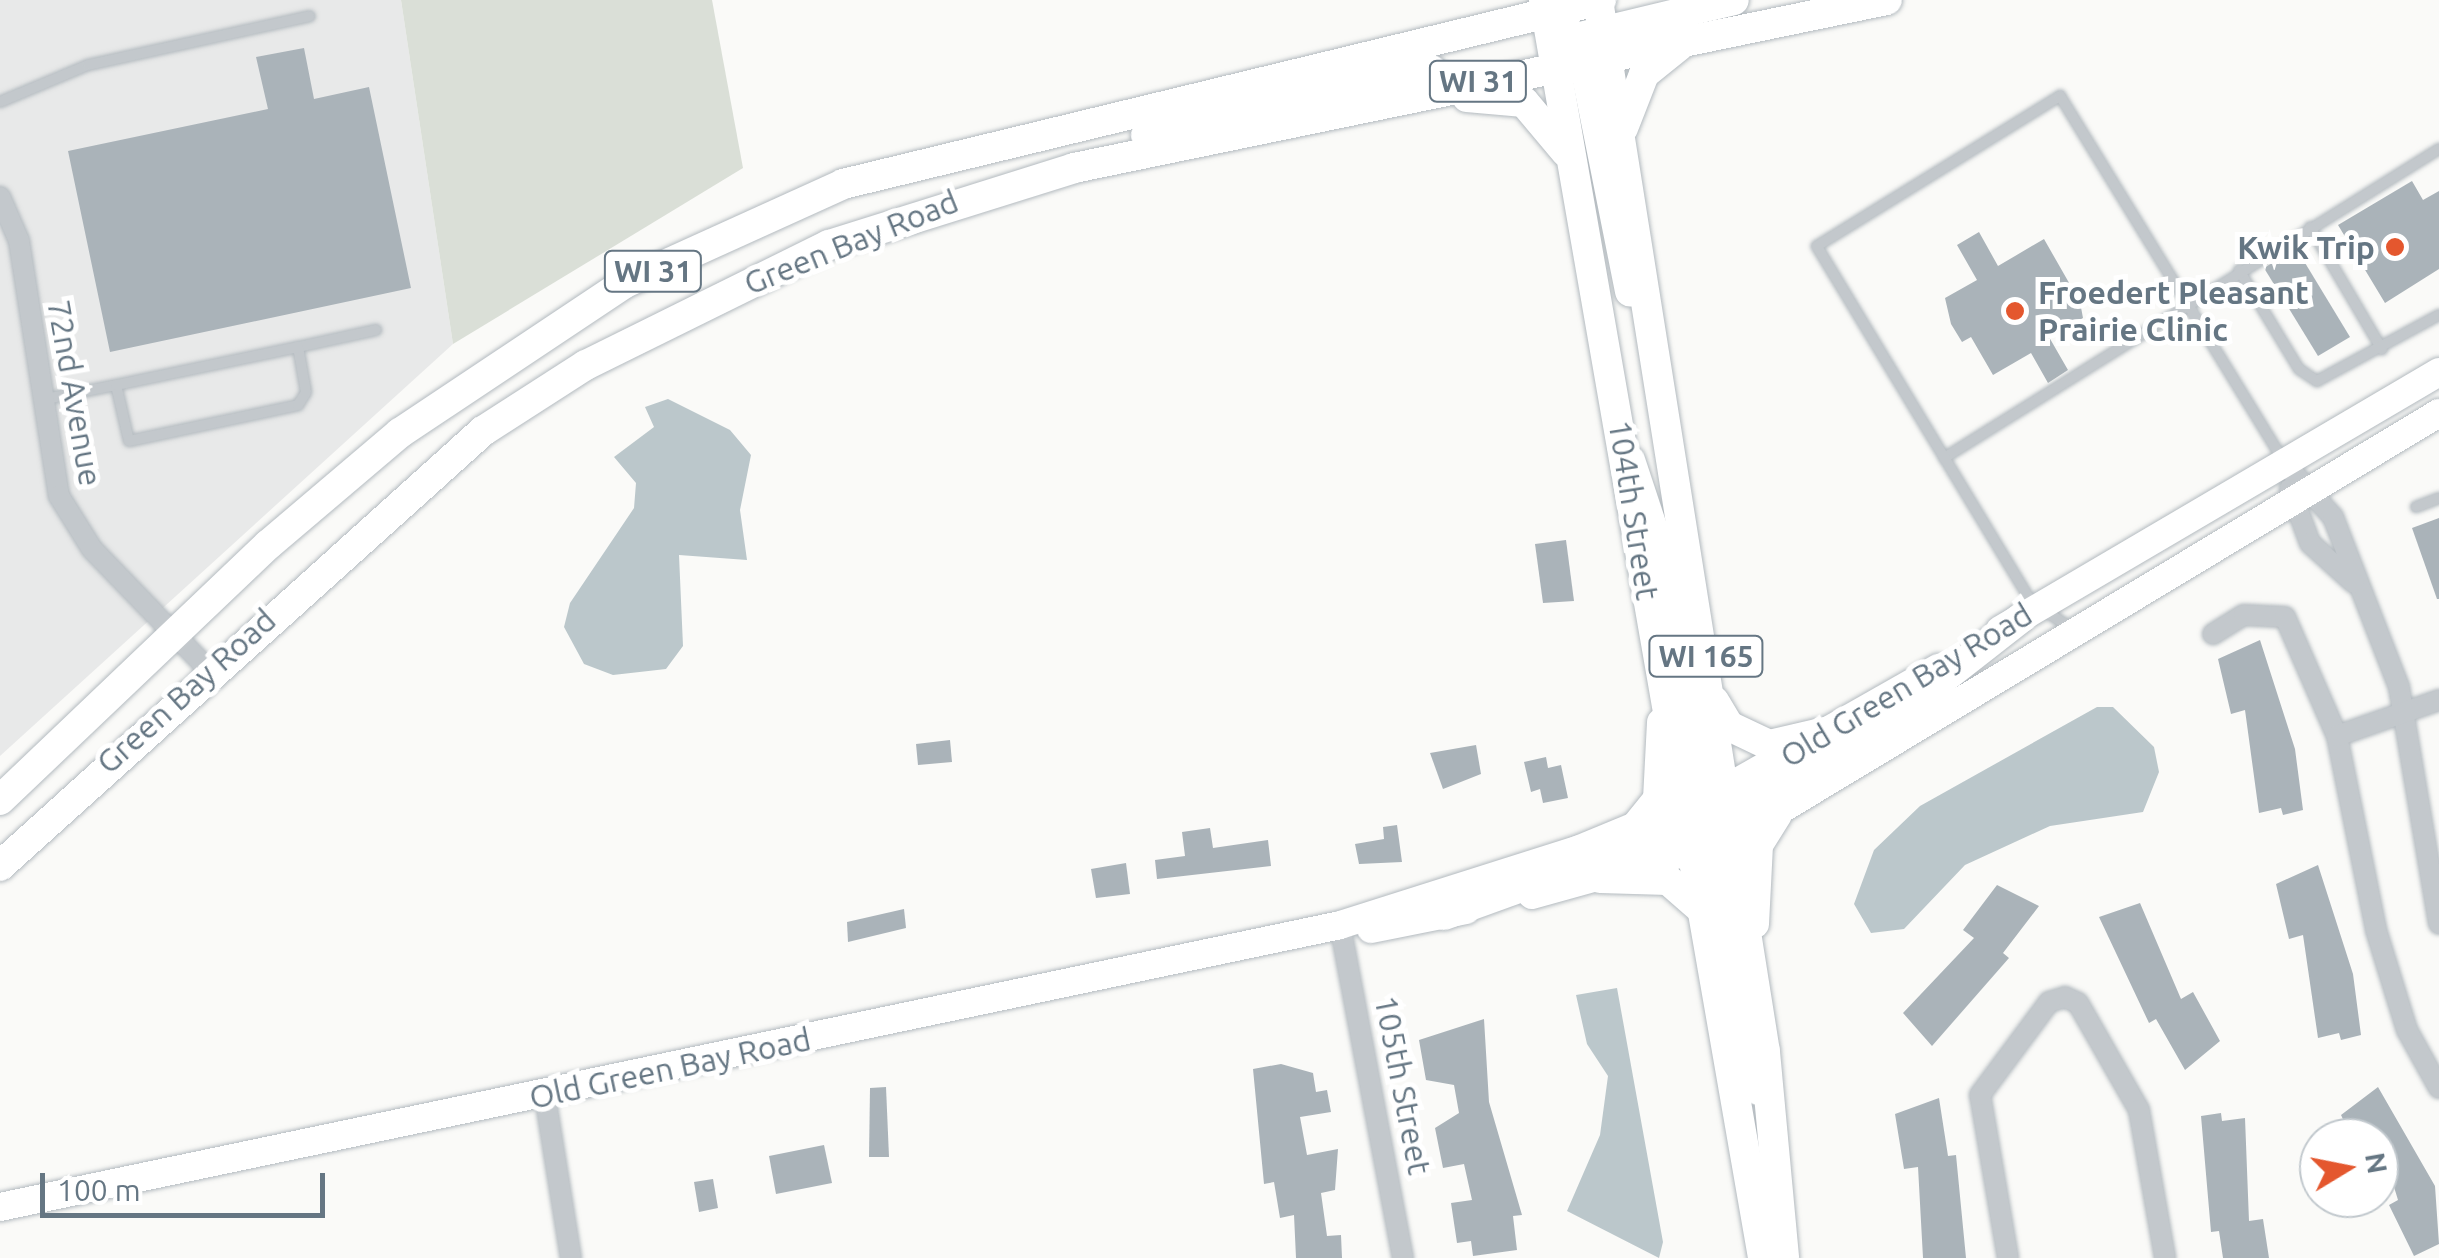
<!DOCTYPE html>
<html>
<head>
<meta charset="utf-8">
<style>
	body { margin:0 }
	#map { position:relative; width:2439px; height:1258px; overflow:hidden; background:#fafaf8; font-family:Ubuntu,sans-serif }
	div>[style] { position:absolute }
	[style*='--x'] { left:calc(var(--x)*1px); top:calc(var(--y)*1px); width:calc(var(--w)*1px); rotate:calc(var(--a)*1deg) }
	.built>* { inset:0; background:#e8e9e9 }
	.green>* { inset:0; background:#dadfd7 }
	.water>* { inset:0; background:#bbc7cb }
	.building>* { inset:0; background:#aab3b9 }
	.roads { filter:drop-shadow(0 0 2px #b3babf) drop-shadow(0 0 2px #b3babf) }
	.lane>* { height:10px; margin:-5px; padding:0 5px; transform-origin:5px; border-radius:5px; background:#c3c8cc }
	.street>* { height:20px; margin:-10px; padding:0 10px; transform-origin:10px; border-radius:10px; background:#c3c8cc }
	.secondary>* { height:28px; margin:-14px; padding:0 14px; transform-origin:14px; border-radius:14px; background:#fff }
	.primary>* { height:30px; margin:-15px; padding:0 15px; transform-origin:15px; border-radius:15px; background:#fff }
	.dots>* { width:28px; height:28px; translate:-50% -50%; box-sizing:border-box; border:5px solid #fff; border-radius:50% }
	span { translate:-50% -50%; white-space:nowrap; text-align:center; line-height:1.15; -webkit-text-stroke:10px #fff; paint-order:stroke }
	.shield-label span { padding:2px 8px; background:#fff; border:2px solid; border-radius:8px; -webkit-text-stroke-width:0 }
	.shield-label { font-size:30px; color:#657683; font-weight:700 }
	.street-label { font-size:32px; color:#657683 }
	.poi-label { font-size:32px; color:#657683; font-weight:700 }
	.right { translate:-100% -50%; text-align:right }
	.left { translate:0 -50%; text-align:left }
	.north { position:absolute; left:2299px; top:1118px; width:100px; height:100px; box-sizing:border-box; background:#fff; border:2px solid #c1c8cd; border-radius:50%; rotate:80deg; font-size:28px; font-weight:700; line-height:40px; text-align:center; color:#657683 }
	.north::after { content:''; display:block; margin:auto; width:35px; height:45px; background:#e4572e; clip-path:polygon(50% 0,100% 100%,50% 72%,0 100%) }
	.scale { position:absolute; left:40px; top:1173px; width:285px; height:45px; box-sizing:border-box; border:5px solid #657683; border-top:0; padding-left:12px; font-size:30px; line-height:35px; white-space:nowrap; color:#657683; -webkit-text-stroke:8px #fff; paint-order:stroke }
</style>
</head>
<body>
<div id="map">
	<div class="built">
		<div style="clip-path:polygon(0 0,401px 0,453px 344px,0 756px)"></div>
	</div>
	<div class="green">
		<div style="clip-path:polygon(401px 0,712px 0,743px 168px,453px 344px)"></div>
	</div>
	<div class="water">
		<div style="clip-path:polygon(668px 399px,730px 430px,751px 455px,740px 510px,747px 560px,679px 555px,683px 646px,666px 669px,613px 675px,584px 664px,564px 627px,570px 603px,634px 508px,636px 483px,614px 457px,654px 427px,645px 407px)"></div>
		<div style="clip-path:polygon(2097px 707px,2113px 707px,2154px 747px,2159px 772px,2143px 812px,2050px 826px,1965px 865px,1904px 929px,1871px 933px,1854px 904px,1874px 850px,1920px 806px)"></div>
		<div style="clip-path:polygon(1617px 988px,1663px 1242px,1659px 1258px,1567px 1211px,1600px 1135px,1608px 1076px,1587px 1044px,1576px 995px)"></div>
	</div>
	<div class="building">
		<div style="clip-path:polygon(304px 48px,314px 99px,369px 87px,411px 288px,110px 352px,68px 151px,268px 109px,256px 57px)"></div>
		<div style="clip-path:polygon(2412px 181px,2423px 200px,2439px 191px,2439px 269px,2385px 303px,2338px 225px)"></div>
		<div style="clip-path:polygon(1979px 232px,1998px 266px,2044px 239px,2080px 302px,2083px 318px,2049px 337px,2068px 370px,2048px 383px,2031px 353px,1993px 375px,1971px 337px,1962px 342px,1951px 324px,1945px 298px,1977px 280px,1957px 245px)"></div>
		<div style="clip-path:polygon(2296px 248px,2350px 337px,2318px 356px,2264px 268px)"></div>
		<div style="clip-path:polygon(2439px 518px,2439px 599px,2437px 599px,2412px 528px)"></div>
		<div style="clip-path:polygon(1566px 540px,1574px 601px,1543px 603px,1535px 544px)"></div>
		<div style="clip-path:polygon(2260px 640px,2295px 749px,2303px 810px,2283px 815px,2281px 808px,2259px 813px,2245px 710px,2231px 714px,2218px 659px)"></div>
		<div style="clip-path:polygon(950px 740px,952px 762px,918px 765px,916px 744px)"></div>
		<div style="clip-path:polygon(1476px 745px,1481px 774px,1443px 789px,1430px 753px)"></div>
		<div style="clip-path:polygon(1546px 757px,1548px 768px,1561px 765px,1568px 798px,1543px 803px,1540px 789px,1531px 792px,1524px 762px)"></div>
		<div style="clip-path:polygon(1397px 825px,1402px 862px,1359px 864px,1355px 844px,1384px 839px,1383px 827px)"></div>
		<div style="clip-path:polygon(1210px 828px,1213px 848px,1268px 840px,1271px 866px,1157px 879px,1155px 860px,1185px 856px,1182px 832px)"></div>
		<div style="clip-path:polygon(1126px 863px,1130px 894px,1096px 898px,1091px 869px)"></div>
		<div style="clip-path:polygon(2318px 865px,2353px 974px,2361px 1035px,2341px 1040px,2339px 1033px,2318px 1038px,2303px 935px,2289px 939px,2276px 884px)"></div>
		<div style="clip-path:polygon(1997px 885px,2039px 906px,2003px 953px,2009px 958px,1932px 1046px,1903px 1013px,1974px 938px,1963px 930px)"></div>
		<div style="clip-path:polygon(2140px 903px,2181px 999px,2193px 992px,2220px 1041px,2185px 1070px,2156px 1019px,2149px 1023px,2099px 917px)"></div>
		<div style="clip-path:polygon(904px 909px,906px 928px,848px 942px,847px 922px)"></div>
		<div style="clip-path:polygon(1484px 1019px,1489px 1102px,1522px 1215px,1513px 1216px,1517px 1250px,1473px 1256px,1471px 1241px,1457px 1243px,1451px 1203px,1472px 1200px,1464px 1164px,1443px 1168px,1435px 1128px,1459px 1113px,1454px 1085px,1426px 1080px,1419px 1040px)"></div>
		<div style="clip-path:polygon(1281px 1064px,1313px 1073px,1316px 1092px,1327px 1090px,1331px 1112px,1300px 1117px,1307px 1155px,1338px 1149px,1335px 1190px,1321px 1193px,1327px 1236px,1341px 1235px,1342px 1258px,1296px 1258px,1294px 1215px,1280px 1218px,1274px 1182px,1264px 1184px,1253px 1069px)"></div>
		<div style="clip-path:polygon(886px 1087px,889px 1157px,869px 1157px,870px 1088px)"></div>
		<div style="clip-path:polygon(2378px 1087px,2435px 1186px,2439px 1244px,2414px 1256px,2389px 1205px,2398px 1200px,2379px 1138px,2352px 1138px,2341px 1115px)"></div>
		<div style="clip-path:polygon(1939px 1098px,1948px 1156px,1956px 1155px,1966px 1258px,1923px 1258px,1918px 1167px,1904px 1169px,1895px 1114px)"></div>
		<div style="clip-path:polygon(2221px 1113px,2222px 1121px,2245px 1118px,2249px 1221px,2263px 1219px,2269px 1258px,2223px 1258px,2219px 1231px,2211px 1232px,2201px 1116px)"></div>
		<div style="clip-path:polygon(824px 1145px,832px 1183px,776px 1194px,769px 1156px)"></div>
		<div style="clip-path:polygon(713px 1179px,718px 1208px,699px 1212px,694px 1182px)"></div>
	</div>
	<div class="roads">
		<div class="lane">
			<div style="--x:0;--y:102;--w:95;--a:-22.8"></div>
			<div style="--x:88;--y:65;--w:227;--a:-12.4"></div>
			<div style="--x:2310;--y:227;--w:142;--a:59.5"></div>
			<div style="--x:2239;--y:270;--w:116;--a:58.8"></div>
			<div style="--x:2299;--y:369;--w:22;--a:34"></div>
			<div style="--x:2317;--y:381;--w:139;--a:-28.4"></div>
			<div style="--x:298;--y:347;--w:80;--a:-12.3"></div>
			<div style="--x:41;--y:400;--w:76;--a:-11.3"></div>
			<div style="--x:116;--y:385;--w:57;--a:76.9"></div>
			<div style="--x:129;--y:441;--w:173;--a:-12"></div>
			<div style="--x:298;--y:405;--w:15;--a:-58"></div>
			<div style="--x:306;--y:392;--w:46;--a:-100.1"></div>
			<div style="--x:298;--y:347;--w:186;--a:168.2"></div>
			<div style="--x:1944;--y:458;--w:584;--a:-31.97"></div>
			<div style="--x:2416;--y:507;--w:25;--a:-21"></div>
			<div style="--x:2070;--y:627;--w:45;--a:-147.7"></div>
			<div style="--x:2032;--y:603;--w:417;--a:-121.1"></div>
			<div style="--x:1817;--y:246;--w:286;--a:-31.7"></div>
			<div style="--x:2060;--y:96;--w:429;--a:58.5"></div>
		</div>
		<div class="street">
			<div style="--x:0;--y:197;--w:48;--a:66.6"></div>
			<div style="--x:19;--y:241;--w:258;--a:81.1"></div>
			<div style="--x:59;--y:496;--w:62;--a:58.1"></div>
			<div style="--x:92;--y:549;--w:168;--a:46"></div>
			<div style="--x:2284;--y:463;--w:73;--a:47.8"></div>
			<div style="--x:2333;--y:517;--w:182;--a:68.8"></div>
			<div style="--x:2399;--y:687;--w:240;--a:80.4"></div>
			<div style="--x:2290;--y:489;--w:58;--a:69.7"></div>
			<div style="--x:2310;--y:543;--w:59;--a:42.3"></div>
			<div style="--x:2213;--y:634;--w:36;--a:-32"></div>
			<div style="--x:2244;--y:615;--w:41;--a:2.8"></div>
			<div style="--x:2285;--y:617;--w:130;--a:66.4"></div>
			<div style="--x:2337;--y:736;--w:198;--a:78.6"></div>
			<div style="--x:2376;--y:930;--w:105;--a:72.8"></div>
			<div style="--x:2407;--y:1030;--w:66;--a:61.1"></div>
			<div style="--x:2337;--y:736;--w:108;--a:-19.4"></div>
			<div style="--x:1340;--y:925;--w:339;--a:79.3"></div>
			<div style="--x:545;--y:1096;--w:164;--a:80.9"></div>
			<div style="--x:2008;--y:1258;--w:165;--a:-99.7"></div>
			<div style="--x:1980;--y:1095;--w:116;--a:-53.4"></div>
			<div style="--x:2049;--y:1002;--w:17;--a:-17"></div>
			<div style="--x:2065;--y:997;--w:14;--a:25"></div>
			<div style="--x:2078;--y:1003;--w:123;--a:60.3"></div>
			<div style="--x:2139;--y:1110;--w:150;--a:80"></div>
		</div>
		<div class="secondary">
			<div style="--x:1631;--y:460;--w:118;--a:71.7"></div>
			<div style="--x:1668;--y:572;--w:243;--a:79.6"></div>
			<div style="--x:2000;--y:630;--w:509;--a:-30.44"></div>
			<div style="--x:1635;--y:826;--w:35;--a:-51"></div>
			<div style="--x:1657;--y:799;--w:77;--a:-87"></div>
			<div style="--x:1702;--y:831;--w:266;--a:77.8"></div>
			<div style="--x:1532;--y:895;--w:154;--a:-15.5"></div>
			<div style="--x:1680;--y:854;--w:103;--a:-23.3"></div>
			<div style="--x:1775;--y:813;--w:775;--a:-31.07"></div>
			<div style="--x:1755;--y:924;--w:79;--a:-87.1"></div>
			<div style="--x:1759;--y:845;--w:36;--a:-58"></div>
			<div style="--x:1371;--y:929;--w:97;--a:-11.3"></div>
			<div style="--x:0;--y:1207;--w:1369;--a:-11.88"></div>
			<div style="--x:1340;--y:925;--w:249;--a:-17.6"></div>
			<div style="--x:1577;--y:850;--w:160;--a:-22.4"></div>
			<div style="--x:1725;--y:789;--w:245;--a:-29.6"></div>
		</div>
		<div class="primary">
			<div style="--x:1544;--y:0;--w:1277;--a:80.12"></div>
			<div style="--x:1598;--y:0;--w:1065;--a:80.98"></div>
			<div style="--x:1765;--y:1052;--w:207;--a:84.7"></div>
			<div style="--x:1545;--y:12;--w:17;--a:21"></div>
			<div style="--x:1561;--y:18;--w:54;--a:63.4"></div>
			<div style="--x:1585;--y:66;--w:230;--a:78.7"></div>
			<div style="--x:1584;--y:36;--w:154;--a:-13.5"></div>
			<div style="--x:1467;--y:97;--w:57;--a:5"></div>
			<div style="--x:1524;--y:102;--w:65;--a:50"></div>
			<div style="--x:1623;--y:128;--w:58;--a:-68.7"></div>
			<div style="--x:1644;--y:74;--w:45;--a:-38.7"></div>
			<div style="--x:1146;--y:135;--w:293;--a:-12.8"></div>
			<div style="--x:1714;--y:701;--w:29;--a:59"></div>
			<div style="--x:1729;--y:726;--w:44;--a:25.4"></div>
			<div style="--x:1769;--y:745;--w:75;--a:-13.1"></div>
			<div style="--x:0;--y:800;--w:371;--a:-43.6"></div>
			<div style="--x:269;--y:544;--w:172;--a:-40.3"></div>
			<div style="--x:400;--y:433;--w:268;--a:-33.7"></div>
			<div style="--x:623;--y:284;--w:242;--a:-24.4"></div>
			<div style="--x:843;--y:184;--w:780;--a:-13.64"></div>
			<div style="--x:1690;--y:850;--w:48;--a:-49.3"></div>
			<div style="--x:1721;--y:814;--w:163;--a:-27.3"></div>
			<div style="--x:1866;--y:739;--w:197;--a:-38"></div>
			<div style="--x:0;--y:866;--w:650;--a:-42.01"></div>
			<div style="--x:483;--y:431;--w:122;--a:-32.7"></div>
			<div style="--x:586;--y:365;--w:271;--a:-26.3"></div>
			<div style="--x:829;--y:245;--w:257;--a:-17.4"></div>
			<div style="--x:1074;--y:168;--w:830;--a:-11.68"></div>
			<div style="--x:1600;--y:878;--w:68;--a:1.7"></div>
			<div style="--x:1668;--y:880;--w:43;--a:41.2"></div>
			<div style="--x:1444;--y:915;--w:276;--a:-19.9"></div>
		</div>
	</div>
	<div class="dots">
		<div style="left:2395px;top:247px;background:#e4572e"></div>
		<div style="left:2015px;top:311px;background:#e4572e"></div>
	</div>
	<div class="shield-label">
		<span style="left:1478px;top:81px">WI 31</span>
		<span style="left:653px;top:271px">WI 31</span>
		<span style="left:1706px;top:656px">WI 165</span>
	</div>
	<div class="street-label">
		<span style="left:851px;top:242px;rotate:-22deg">Green Bay Road</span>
		<span style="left:75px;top:393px;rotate:80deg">72nd Avenue</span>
		<span style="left:1634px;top:510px;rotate:81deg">104th Street</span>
		<span style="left:1906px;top:685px;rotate:-31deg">Old Green Bay Road</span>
		<span style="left:186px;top:691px;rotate:-42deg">Green Bay Road</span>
		<span style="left:670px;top:1068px;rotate:-12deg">Old Green Bay Road</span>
		<span style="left:1403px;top:1085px;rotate:79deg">105th Street</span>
	</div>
	<div class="poi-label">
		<span class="right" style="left:2375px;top:247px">Kwik Trip</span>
		<span class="left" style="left:2038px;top:311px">Froedert Pleasant<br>Prairie Clinic</span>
	</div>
	<div class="north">N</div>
	<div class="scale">100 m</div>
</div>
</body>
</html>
